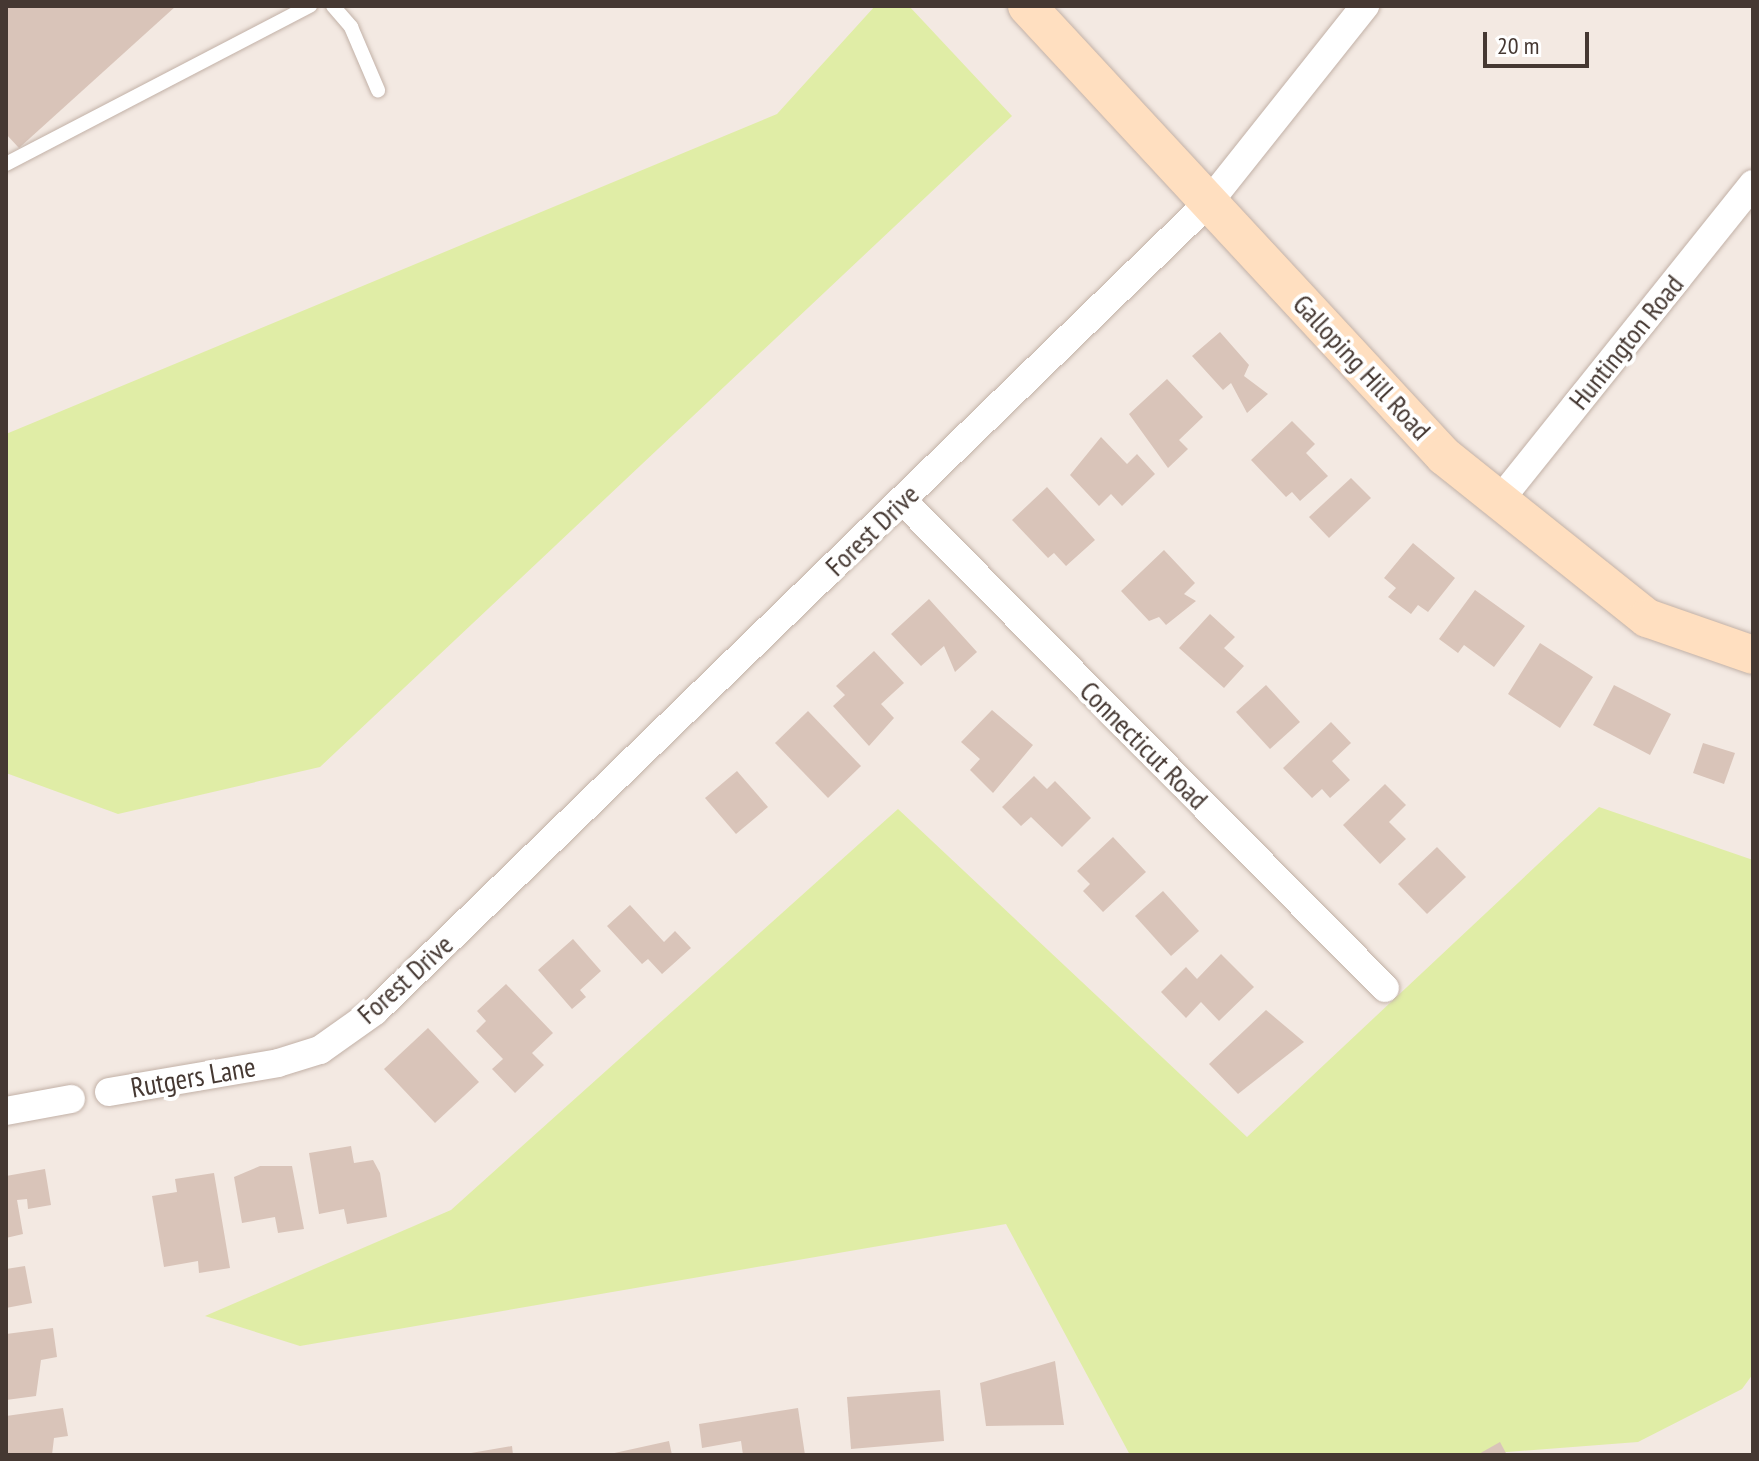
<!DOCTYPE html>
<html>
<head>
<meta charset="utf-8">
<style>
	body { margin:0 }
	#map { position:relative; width:1759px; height:1461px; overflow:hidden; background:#f3e9e2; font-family:"PT Sans Narrow",sans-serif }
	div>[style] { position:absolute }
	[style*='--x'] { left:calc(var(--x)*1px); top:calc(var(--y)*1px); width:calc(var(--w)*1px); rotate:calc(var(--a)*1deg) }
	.green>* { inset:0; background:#e0eda6 }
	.building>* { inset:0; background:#d9c4b9 }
	.roads { filter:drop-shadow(0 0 2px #c2b1a7) drop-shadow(0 0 2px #c2b1a7) }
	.service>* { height:14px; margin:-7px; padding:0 7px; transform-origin:7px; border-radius:7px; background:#fff }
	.minor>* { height:28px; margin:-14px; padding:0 14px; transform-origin:14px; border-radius:14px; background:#fff }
	.secondary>* { height:38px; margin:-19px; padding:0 19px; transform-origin:19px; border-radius:19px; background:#ffdfc0 }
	span { translate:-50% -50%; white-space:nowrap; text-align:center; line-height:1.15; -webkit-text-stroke:8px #fff; paint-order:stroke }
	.street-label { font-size:28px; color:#453832 }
	.frame { position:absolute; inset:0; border:8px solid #453832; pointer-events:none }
	.scale { position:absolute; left:1483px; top:32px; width:106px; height:36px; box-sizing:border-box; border:4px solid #453832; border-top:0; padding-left:10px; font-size:24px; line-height:28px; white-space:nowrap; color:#453832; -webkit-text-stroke:6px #fff; paint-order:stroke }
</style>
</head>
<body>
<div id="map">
	<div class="green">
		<div style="clip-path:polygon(875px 6px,909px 6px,1012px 116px,320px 767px,118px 814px,6px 773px,6px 434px,777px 114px)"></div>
		<div style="clip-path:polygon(1599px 807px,1753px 860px,1753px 1374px,1742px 1389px,1638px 1442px,1467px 1455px,1130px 1455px,1006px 1224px,300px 1346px,205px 1316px,451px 1210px,898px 809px,1247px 1137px)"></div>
	</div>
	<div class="building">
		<div style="clip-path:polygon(6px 6px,176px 6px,19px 148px,6px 134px)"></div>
		<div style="clip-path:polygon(1220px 332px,1249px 365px,1244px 376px,1268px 394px,1247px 413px,1231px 383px,1223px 390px,1192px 356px)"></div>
		<div style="clip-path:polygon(1167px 379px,1203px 417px,1179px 440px,1188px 449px,1168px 468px,1129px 414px)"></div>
		<div style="clip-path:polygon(1292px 421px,1315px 444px,1306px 453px,1328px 476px,1300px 501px,1292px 492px,1286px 497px,1251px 460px)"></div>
		<div style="clip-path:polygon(1101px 437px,1127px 464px,1137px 454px,1155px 474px,1122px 506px,1111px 494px,1099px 506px,1070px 475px)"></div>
		<div style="clip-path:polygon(1351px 478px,1371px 498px,1329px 538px,1309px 517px)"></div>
		<div style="clip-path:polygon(1047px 487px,1095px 540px,1066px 566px,1054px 553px,1048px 558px,1012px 520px)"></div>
		<div style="clip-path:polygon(1413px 543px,1455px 578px,1428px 612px,1418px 605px,1411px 614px,1388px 597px,1396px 588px,1384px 578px)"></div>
		<div style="clip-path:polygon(1164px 550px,1195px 583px,1184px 594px,1196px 601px,1166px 625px,1159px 617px,1149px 621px,1121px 591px)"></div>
		<div style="clip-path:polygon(1475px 590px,1525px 626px,1494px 667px,1464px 645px,1458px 653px,1439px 639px)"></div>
		<div style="clip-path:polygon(929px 599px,977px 652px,955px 672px,944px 646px,921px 666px,891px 634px)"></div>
		<div style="clip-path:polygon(1210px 614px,1235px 637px,1224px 648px,1244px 666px,1224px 688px,1179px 648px)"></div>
		<div style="clip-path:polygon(1540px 643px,1593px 677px,1560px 728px,1508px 694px)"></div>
		<div style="clip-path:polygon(874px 651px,904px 683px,881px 704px,894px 718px,869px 746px,833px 706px,845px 695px,836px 686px)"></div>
		<div style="clip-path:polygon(1266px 685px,1300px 722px,1270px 749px,1236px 712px)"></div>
		<div style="clip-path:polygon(1614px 685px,1671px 714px,1650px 755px,1593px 725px)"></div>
		<div style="clip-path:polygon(992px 710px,1033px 745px,993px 793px,970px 770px,980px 759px,961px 742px)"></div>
		<div style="clip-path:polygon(808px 711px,861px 766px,828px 798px,775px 743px)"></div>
		<div style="clip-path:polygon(1331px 722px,1351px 743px,1332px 761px,1350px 780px,1330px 798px,1322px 789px,1312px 798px,1283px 768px)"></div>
		<div style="clip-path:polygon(1703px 743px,1735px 753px,1724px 784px,1693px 773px)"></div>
		<div style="clip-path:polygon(737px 771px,768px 807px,736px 834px,705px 798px)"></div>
		<div style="clip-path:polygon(1034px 776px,1047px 789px,1055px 781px,1091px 818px,1062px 847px,1031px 817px,1021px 826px,1002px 807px)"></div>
		<div style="clip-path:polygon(1385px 784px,1406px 805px,1389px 822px,1406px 839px,1380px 864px,1343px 825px)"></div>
		<div style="clip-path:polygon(1113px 837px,1146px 872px,1103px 912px,1083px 891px,1090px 884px,1077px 871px)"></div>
		<div style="clip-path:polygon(1437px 847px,1466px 877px,1427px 914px,1398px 884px)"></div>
		<div style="clip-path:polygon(1163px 891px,1199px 931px,1171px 956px,1135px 916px)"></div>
		<div style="clip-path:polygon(630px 905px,664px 942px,675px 931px,691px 948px,662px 974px,648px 959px,642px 964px,607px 926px)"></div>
		<div style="clip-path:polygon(573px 939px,601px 971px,580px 990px,586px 997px,572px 1009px,538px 970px)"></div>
		<div style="clip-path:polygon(1221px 954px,1254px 987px,1219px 1021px,1201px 1002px,1186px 1018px,1161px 992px,1186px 967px,1197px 979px)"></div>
		<div style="clip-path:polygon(506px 984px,553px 1033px,532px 1053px,544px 1065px,515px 1093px,492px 1069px,503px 1059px,476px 1031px,486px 1021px,477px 1011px)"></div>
		<div style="clip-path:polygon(1266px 1010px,1304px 1042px,1238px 1094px,1209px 1064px)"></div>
		<div style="clip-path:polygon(428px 1028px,479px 1082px,435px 1123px,384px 1069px)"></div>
		<div style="clip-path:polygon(351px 1146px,354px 1163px,373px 1160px,380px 1173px,387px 1217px,347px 1224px,344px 1209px,319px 1214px,309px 1153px)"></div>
		<div style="clip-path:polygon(260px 1166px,292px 1166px,304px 1229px,278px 1233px,275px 1217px,242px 1223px,234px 1177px)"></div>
		<div style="clip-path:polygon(45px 1169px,51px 1205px,28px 1209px,27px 1199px,17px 1200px,23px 1234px,6px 1238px,6px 1176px)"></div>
		<div style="clip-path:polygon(214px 1173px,230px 1268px,199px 1273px,198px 1261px,164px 1267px,152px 1196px,177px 1192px,175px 1179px)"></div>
		<div style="clip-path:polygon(25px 1266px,32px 1303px,6px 1308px,6px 1269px)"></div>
		<div style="clip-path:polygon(53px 1328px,57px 1357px,41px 1360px,36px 1396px,6px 1400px,6px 1334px)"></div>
		<div style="clip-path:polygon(1055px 1361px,1064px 1425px,986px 1426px,980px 1383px)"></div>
		<div style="clip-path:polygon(940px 1390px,944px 1441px,851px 1449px,847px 1397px)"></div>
		<div style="clip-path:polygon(63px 1408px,68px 1436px,54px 1438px,52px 1455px,8px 1455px,6px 1416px)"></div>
		<div style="clip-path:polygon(798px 1408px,805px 1455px,743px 1455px,741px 1441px,702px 1448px,699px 1424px)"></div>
		<div style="clip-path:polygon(669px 1441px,672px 1455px,610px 1455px,610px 1454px)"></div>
		<div style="clip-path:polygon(1500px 1442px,1507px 1455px,1477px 1455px)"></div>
		<div style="clip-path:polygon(512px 1446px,513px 1455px,472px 1455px,471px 1453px)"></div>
	</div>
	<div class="roads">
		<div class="service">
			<div style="--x:333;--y:6;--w:28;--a:49"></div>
			<div style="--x:351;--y:27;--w:69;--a:66.8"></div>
			<div style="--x:6;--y:164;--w:343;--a:-27.5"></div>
		</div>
		<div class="minor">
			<div style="--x:903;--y:501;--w:685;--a:45.3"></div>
			<div style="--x:1499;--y:501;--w:406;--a:-51.3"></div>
			<div style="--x:109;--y:1092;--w:171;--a:-9.7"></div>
			<div style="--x:278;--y:1063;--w:44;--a:-17.2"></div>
			<div style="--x:320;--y:1050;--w:67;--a:-35.3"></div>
			<div style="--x:375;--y:1011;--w:1162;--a:-44.13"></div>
			<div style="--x:1209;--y:202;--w:251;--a:-51.5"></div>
			<div style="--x:6;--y:1111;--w:66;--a:-10.5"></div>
		</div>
		<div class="secondary">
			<div style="--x:1027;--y:6;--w:614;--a:47.18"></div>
			<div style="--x:1444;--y:456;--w:260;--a:38.6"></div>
			<div style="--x:1647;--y:618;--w:112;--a:19.2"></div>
		</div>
	</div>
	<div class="street-label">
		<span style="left:1626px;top:342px;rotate:-51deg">Huntington Road</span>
		<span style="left:1362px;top:367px;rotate:47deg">Galloping Hill Road</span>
		<span style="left:872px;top:530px;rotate:-44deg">Forest Drive</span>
		<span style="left:1144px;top:745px;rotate:45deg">Connecticut Road</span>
		<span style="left:405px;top:979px;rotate:-42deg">Forest Drive</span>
		<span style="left:193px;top:1077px;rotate:-10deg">Rutgers Lane</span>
	</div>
	<div class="frame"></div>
	<div class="scale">20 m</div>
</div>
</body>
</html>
